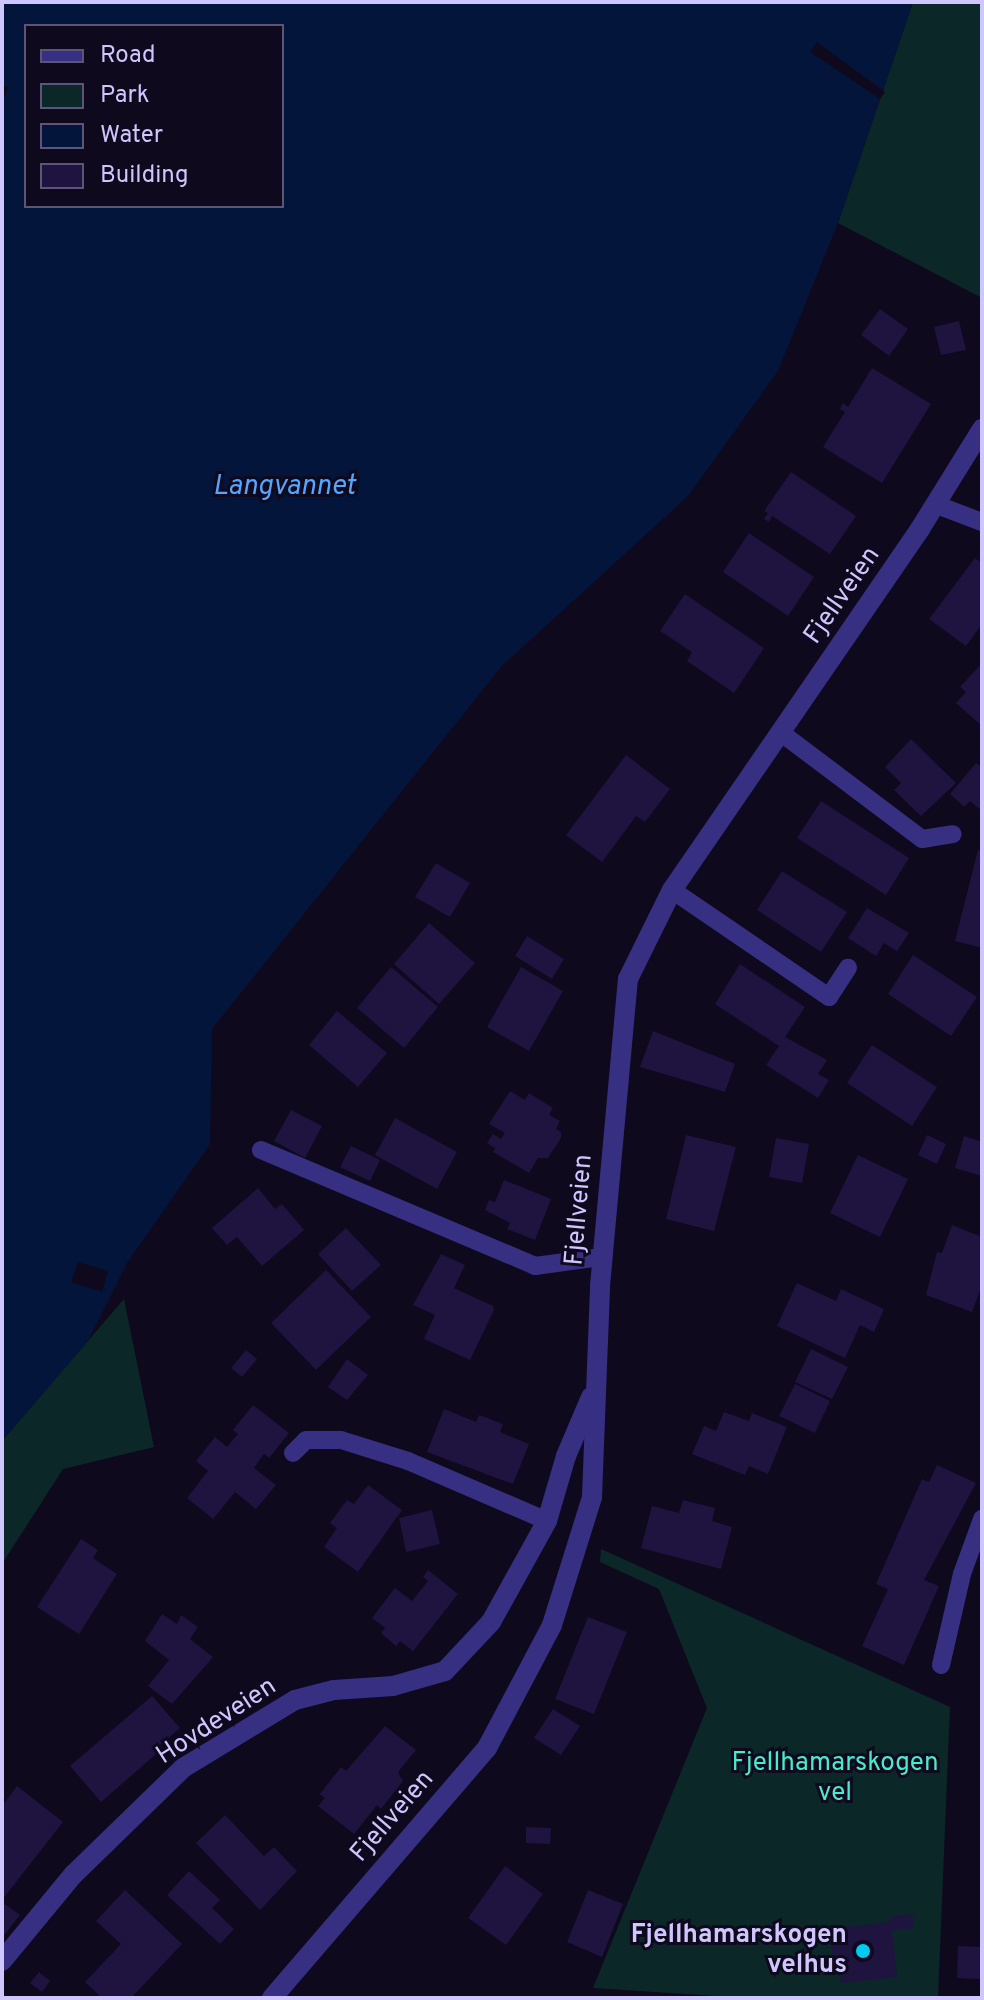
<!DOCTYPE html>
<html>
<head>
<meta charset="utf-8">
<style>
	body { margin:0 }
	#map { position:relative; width:984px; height:2000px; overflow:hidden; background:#0e091d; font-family:Overpass,sans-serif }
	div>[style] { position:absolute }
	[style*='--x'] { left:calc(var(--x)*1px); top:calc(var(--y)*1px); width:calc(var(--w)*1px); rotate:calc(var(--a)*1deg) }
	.green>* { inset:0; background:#0c2728 }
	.water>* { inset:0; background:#04153c }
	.pier>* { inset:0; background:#0e091d }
	.building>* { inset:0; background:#1f1340 }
	.service>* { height:18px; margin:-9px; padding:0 9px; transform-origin:9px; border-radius:9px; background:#372f82 }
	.minor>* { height:20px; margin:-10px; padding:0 10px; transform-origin:10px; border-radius:10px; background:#372f82 }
	.dots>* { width:22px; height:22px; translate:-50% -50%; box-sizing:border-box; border:4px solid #0e091d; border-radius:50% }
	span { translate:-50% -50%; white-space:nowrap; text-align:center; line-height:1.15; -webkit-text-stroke:6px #0e091d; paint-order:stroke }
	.street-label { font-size:26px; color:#d0c6ff }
	.park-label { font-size:26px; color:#45ebcc }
	.poi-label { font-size:26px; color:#d0c6ff; font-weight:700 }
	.right { translate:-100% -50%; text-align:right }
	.water-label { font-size:28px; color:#54a5ff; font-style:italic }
	.frame { position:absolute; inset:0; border:4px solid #d0c6ff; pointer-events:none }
	.legend { position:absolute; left:24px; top:24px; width:260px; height:184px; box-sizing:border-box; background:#0e091d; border:2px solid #5c5577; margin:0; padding:10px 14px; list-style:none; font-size:24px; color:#d0c6ff }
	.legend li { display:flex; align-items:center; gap:16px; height:40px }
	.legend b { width:40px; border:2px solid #5c5577 }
</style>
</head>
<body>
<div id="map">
	<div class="green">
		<div style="clip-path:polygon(913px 2px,982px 2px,982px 298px,838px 223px)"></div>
		<div style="clip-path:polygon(124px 1299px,154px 1447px,63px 1469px,2px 1564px,2px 1441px)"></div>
		<div style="clip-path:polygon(601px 1549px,950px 1707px,938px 1998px,747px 1998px,593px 1988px,707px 1708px,659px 1589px,600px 1562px)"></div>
	</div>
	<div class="water">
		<div style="clip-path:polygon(evenodd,2px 2px,913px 2px,838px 223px,778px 371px,688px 496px,501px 667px,212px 1029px,210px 1144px,127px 1263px,88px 1341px,2px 1441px,2px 103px,8px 88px,2px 85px,2px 2px,26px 26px,282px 26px,282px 206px,26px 206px,26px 26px)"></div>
	</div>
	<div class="pier">
		<div style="clip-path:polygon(817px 42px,885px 92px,880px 99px,810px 52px)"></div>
		<div style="clip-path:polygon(78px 1262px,108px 1271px,102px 1292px,71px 1282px)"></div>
	</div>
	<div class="building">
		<div style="clip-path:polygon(880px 309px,908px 329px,889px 356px,861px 335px)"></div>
		<div style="clip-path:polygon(959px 321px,966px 350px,941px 355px,934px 327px)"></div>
		<div style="clip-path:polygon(872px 368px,931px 404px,882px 483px,823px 447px,845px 412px,840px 409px,843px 403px,848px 407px)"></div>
		<div style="clip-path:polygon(791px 472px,856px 516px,830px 554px,772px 516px,769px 522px,764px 519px,768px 513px,764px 511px)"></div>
		<div style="clip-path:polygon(749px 533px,814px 577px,788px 616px,723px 572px)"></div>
		<div style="clip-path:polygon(975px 558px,982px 563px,982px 624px,966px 646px,929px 619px)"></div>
		<div style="clip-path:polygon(685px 594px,764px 648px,734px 693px,687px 661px,692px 652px,660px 631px)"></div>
		<div style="clip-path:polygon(982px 663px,982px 726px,956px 703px,966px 692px,960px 687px)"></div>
		<div style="clip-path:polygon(911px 739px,956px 783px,921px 816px,894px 790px,901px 783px,885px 767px)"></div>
		<div style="clip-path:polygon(626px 755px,670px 789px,645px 822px,636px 816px,602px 862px,566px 835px)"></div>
		<div style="clip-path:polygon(976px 763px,982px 767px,982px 811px,970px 801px,964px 807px,950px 794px)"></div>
		<div style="clip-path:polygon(821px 801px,909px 858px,886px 895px,797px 838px)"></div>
		<div style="clip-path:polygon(978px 850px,982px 851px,982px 948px,955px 941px)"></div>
		<div style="clip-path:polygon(436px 863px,470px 883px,450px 917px,415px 897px)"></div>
		<div style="clip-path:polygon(782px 871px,847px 912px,821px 952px,757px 910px)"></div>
		<div style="clip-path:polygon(867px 908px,909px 933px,897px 951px,884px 943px,876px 956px,848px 938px)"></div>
		<div style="clip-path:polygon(429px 923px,475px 963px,439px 1004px,394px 964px)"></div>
		<div style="clip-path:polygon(527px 936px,564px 959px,552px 979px,515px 956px)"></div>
		<div style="clip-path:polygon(913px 955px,977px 997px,951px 1036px,888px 994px)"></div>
		<div style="clip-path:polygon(740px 964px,805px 1007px,785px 1037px,827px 1060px,818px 1074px,829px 1080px,818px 1098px,766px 1065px,779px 1046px,715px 1004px)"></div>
		<div style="clip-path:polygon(391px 967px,438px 1007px,404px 1048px,357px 1008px)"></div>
		<div style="clip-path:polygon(521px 967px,563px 991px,529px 1051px,487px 1027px)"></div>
		<div style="clip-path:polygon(337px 1011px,387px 1053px,358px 1087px,309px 1045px)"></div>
		<div style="clip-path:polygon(653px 1031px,735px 1064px,725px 1092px,640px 1067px)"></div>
		<div style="clip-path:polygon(872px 1045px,937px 1087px,912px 1126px,847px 1083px)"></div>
		<div style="clip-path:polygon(510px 1091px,525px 1100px,529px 1093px,553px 1108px,549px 1115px,560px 1121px,556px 1129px,561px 1132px,561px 1138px,548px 1158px,538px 1158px,529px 1173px,493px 1152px,495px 1148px,487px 1143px,493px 1134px,501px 1139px,505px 1133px,489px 1124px)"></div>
		<div style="clip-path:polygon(291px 1110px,322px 1126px,305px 1158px,274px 1141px)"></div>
		<div style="clip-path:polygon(395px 1118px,457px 1152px,437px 1189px,375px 1155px)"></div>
		<div style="clip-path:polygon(686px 1135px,736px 1147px,714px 1231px,666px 1219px)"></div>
		<div style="clip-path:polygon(927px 1135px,946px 1144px,937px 1164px,918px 1155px)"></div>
		<div style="clip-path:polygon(964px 1136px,982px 1142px,982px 1176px,955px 1168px)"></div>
		<div style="clip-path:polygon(776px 1138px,809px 1144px,802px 1183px,769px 1177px)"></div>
		<div style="clip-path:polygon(351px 1146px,380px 1160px,370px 1181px,340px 1167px)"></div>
		<div style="clip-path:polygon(858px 1155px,908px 1179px,880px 1237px,830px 1213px)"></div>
		<div style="clip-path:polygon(504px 1180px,551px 1199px,535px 1240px,507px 1229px,510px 1223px,485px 1210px,489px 1200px,495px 1202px)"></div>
		<div style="clip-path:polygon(258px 1188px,275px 1209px,282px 1204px,304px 1230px,262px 1266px,237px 1237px,227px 1245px,212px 1228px)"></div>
		<div style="clip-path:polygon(574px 1213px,581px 1214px,576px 1246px,568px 1245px)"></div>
		<div style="clip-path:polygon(952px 1225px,982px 1237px,982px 1285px,972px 1312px,926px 1295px,937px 1252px,942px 1253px)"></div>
		<div style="clip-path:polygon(346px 1228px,381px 1265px,352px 1291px,318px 1254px)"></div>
		<div style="clip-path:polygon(441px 1254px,465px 1265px,454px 1288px,493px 1306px,494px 1310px,470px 1360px,424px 1339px,435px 1315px,413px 1305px)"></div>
		<div style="clip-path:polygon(326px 1270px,371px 1317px,316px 1370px,271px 1323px)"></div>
		<div style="clip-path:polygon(797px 1283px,836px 1301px,841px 1289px,884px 1309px,874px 1332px,860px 1325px,845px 1358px,777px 1326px)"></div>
		<div style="clip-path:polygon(811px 1349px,848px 1367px,832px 1399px,795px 1382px)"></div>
		<div style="clip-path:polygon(246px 1350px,257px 1359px,242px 1377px,231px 1368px)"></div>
		<div style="clip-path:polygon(347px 1359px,368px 1375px,347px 1400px,328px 1387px)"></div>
		<div style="clip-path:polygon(795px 1384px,830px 1401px,815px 1433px,779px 1416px)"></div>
		<div style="clip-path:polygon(253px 1405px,289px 1433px,269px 1458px,264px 1454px,254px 1468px,276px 1485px,256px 1509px,235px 1492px,213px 1519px,187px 1498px,208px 1471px,196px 1461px,215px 1437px,227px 1447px,238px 1434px,233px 1430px)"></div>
		<div style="clip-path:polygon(444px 1409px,476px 1422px,479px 1415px,503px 1424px,500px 1432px,529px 1444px,513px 1484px,427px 1452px)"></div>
		<div style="clip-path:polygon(724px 1412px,749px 1421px,752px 1413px,787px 1427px,768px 1474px,749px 1466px,745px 1475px,692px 1454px,704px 1426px,716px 1431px)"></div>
		<div style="clip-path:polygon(937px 1465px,976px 1483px,924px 1580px,939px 1586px,904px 1665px,862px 1646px,888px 1589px,876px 1584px,922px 1479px,929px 1482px)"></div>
		<div style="clip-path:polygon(368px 1485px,402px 1510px,358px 1572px,324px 1547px,337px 1528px,330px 1523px,347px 1500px,354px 1504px)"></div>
		<div style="clip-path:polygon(683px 1500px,715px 1508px,712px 1521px,732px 1527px,721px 1569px,641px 1548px,652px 1506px,679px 1513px)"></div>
		<div style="clip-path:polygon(432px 1510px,440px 1544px,406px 1552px,399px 1518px)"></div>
		<div style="clip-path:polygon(81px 1539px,98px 1550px,93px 1558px,117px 1574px,79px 1634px,37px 1607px)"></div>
		<div style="clip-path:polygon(428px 1570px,458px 1594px,413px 1651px,400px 1641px,396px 1646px,381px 1633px,385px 1628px,372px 1618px,395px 1588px,412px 1601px,428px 1581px,423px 1577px)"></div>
		<div style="clip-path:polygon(162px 1614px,177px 1624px,181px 1615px,198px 1627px,190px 1639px,213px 1657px,172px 1704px,148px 1686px,169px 1660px,145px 1641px)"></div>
		<div style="clip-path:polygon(588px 1617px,627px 1632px,594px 1714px,555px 1699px)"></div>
		<div style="clip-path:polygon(152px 1696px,180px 1728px,160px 1745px,163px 1748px,101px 1802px,70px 1766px)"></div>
		<div style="clip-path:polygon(553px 1709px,580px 1726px,561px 1755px,534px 1738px)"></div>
		<div style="clip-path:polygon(385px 1726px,416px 1750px,398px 1772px,403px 1781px,381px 1809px,377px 1805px,354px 1834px,318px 1806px,325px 1798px,320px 1794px,341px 1767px,346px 1771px)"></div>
		<div style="clip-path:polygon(17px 1786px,63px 1822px,2px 1900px,2px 1806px)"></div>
		<div style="clip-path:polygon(225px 1815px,264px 1856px,274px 1847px,297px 1871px,260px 1910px,196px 1843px)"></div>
		<div style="clip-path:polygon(526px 1827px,551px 1828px,550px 1844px,526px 1843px)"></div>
		<div style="clip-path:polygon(505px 1866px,543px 1894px,506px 1945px,468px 1918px)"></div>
		<div style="clip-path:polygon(189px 1871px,220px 1900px,212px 1908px,234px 1929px,220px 1944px,167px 1895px)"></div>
		<div style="clip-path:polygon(125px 1890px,182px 1944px,131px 1998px,102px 1998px,85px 1982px,121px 1944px,96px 1921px)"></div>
		<div style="clip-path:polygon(588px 1890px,623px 1904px,602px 1957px,567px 1942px)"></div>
		<div style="clip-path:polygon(5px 1904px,20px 1915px,2px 1938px,2px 1907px)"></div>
		<div style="clip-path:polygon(912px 1914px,914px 1928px,892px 1930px,897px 1977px,841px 1983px,839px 1958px,833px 1959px,832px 1944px,837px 1944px,835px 1928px,890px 1922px,890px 1917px)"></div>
		<div style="clip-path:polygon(958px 1946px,982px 1947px,982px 1979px,957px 1978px)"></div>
		<div style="clip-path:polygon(39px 1972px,50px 1981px,42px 1992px,30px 1983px)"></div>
	</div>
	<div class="service">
		<div style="--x:937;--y:505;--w:48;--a:20.7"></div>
		<div style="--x:780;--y:732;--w:178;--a:37"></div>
		<div style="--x:922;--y:839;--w:31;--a:-9"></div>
		<div style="--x:672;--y:890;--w:190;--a:34.3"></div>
		<div style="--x:829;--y:997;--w:35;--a:-57"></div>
		<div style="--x:261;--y:1150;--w:298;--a:22.9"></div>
		<div style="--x:535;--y:1266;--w:68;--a:-7.7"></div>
		<div style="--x:293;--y:1453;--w:18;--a:-45"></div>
		<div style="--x:306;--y:1440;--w:35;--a:0"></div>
		<div style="--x:341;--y:1440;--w:70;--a:17.4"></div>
		<div style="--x:408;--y:1461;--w:151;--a:23.3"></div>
		<div style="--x:941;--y:1665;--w:93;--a:-77"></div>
		<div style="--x:962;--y:1574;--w:59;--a:-70"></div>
	</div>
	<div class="minor">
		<div style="--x:2;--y:1961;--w:112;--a:-50.5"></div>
		<div style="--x:73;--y:1875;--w:153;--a:-44.2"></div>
		<div style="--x:183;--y:1768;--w:131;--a:-31.3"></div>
		<div style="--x:295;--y:1700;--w:40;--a:-14.4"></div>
		<div style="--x:334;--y:1690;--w:59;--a:-3.9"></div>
		<div style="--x:393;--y:1686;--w:54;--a:-16.1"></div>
		<div style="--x:445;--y:1671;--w:67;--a:-46.8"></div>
		<div style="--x:491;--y:1622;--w:115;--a:-61"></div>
		<div style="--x:547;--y:1521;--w:68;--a:-73.7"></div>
		<div style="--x:566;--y:1456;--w:64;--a:-67"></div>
		<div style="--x:272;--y:1998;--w:330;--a:-49.3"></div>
		<div style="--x:487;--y:1748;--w:139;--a:-62.1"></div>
		<div style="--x:552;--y:1625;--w:134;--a:-72.6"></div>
		<div style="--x:592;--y:1497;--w:211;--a:-87.8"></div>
		<div style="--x:600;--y:1286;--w:308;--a:-84.8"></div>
		<div style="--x:628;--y:979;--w:99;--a:-63.7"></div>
		<div style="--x:672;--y:890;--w:438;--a:-55.5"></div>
		<div style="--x:920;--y:529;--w:118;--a:-58.2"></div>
	</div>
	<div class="dots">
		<div style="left:863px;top:1951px;background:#00caf1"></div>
	</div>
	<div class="street-label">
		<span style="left:843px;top:596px;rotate:-55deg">Fjellveien</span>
		<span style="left:580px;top:1210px;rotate:-85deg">Fjellveien</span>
		<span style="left:217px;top:1722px;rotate:-33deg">Hovdeveien</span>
		<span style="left:393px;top:1817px;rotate:-49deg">Fjellveien</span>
	</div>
	<div class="park-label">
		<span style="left:835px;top:1779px">Fjellhamarskogen<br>vel</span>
	</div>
	<div class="poi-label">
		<span class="right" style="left:847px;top:1951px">Fjellhamarskogen<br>velhus</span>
	</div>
	<div class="water-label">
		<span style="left:284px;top:487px">Langvannet</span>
	</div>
	<div class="frame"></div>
	<ul class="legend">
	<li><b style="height:10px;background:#372f82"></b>Road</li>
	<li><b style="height:22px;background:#0c2728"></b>Park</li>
	<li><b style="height:22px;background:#04153c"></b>Water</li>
	<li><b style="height:22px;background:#1f1340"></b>Building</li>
	</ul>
</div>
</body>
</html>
